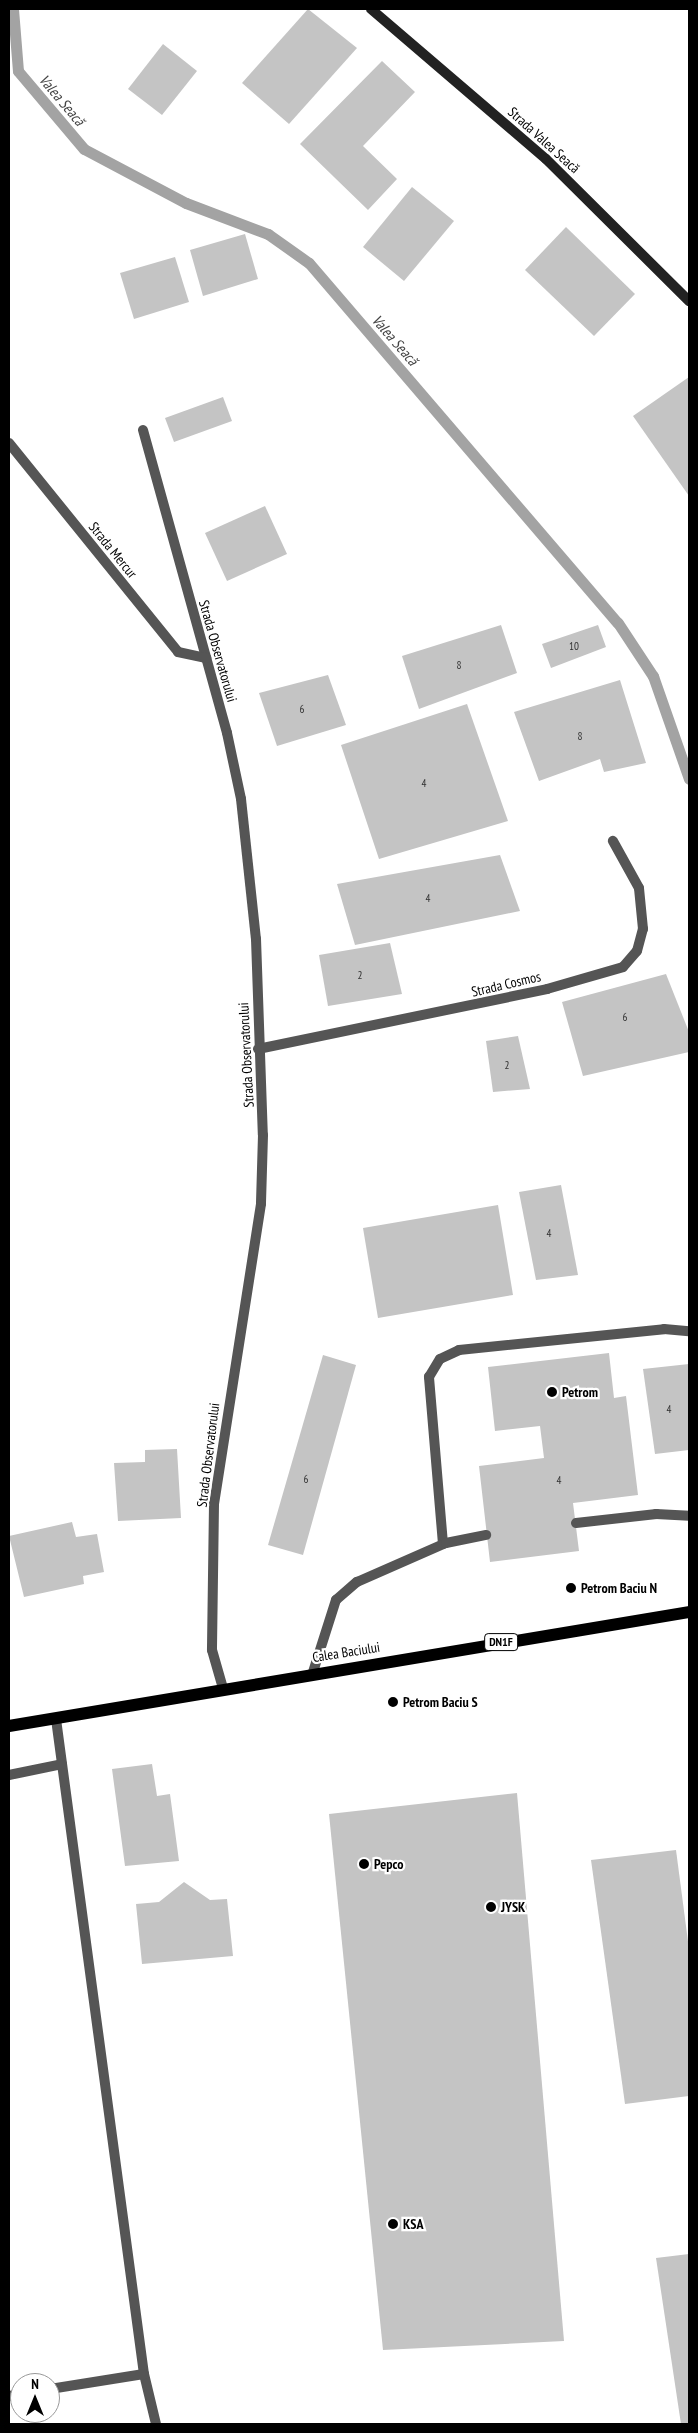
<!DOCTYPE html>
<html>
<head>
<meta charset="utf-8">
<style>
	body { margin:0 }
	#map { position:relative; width:698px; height:2433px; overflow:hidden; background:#fff; font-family:"PT Sans Narrow",sans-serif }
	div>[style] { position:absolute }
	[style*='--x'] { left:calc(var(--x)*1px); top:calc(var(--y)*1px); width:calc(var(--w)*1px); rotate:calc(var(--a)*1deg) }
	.stream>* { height:11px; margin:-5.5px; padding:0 5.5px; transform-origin:5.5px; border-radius:5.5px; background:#a3a3a3 }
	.building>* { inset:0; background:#c4c4c4 }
	.service>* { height:10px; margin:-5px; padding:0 5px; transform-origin:5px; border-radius:5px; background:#555 }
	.minor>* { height:10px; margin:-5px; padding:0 5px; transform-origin:5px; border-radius:5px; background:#555 }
	.secondary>* { height:10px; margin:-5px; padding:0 5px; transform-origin:5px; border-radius:5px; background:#222 }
	.primary>* { height:12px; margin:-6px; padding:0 6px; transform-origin:6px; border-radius:6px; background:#000 }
	.dots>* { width:14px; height:14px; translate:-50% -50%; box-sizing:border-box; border:2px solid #fff; border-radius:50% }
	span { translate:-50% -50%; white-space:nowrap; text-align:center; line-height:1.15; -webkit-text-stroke:4.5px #fff; paint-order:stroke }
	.number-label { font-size:11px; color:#313131 }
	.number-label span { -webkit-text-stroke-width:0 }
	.shield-label span { padding:1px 4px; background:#fff; border:1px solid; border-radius:4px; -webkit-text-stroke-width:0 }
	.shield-label { font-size:12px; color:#000; font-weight:700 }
	.street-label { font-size:14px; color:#000 }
	.poi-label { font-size:14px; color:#000; font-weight:700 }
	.left { translate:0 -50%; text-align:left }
	.water-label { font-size:15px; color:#444; font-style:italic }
	.frame { position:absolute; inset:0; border:10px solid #000; pointer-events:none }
	.north { position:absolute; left:10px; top:2373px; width:50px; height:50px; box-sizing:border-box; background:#fff; border:1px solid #999; border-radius:50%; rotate:0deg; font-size:14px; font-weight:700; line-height:20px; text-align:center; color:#000 }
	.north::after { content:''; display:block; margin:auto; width:18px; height:22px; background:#000; clip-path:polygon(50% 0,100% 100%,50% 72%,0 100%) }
</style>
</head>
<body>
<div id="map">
	<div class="stream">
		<div style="--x:13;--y:9;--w:62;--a:85.4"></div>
		<div style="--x:18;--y:71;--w:102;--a:49.8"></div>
		<div style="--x:84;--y:149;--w:115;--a:27.9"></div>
		<div style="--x:186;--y:203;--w:88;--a:20.7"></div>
		<div style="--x:268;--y:234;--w:50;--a:35.3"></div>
		<div style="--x:309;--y:263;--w:474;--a:49.4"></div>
		<div style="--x:618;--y:623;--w:64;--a:56.6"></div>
		<div style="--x:653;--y:676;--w:109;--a:70.7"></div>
	</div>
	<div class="building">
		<div style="clip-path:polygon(308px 9px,357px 48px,289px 124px,242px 83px)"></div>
		<div style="clip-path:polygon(163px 44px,197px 71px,162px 115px,128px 89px)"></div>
		<div style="clip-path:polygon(382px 61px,415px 92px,363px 146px,397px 179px,368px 210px,300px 144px)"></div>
		<div style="clip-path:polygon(412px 187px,454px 221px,404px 281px,363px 247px)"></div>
		<div style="clip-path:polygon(566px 227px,635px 294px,594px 336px,525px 270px)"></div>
		<div style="clip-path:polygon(245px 234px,258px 279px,203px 296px,190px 250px)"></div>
		<div style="clip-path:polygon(175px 257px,189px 302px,134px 319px,120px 273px)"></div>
		<div style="clip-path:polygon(689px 377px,689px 496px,633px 416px)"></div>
		<div style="clip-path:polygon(223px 397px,232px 421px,174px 442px,165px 418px)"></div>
		<div style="clip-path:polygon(265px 506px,287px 554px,227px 581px,205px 533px)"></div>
		<div style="clip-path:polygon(501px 625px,517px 673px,419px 709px,402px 656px)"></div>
		<div style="clip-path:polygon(598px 625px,606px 647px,551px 668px,542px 644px)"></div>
		<div style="clip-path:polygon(328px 675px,346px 725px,277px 746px,259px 693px)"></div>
		<div style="clip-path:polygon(620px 680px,646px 763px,604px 772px,600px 759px,539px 781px,514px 712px)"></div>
		<div style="clip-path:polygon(467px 704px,508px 821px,379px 859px,341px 745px)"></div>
		<div style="clip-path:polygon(500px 855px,520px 911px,355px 945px,337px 884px)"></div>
		<div style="clip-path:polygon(390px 943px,402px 994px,328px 1006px,319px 955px)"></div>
		<div style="clip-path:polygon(666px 974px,689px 1032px,689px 1052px,583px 1076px,562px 1002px)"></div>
		<div style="clip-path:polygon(518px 1036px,530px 1089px,493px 1092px,486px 1041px)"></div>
		<div style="clip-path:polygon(561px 1185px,578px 1275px,536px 1280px,519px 1192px)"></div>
		<div style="clip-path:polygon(498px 1205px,513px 1295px,378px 1318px,363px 1228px)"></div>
		<div style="clip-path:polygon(609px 1353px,614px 1398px,626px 1396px,638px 1495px,573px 1503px,579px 1551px,490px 1562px,479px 1466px,544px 1458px,540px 1426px,495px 1431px,488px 1367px)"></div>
		<div style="clip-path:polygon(323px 1355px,356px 1365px,303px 1555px,268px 1545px)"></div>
		<div style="clip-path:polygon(689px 1364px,689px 1450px,655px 1454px,643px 1369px)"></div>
		<div style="clip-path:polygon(177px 1449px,181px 1518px,118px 1521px,114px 1463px,145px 1462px,145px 1450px)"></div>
		<div style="clip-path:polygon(72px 1522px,76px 1537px,97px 1534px,104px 1572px,83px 1576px,84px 1584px,24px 1597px,9px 1536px)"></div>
		<div style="clip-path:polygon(152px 1764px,157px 1796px,170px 1794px,179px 1861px,125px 1866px,112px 1769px)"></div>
		<div style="clip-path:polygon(517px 1793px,564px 2341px,383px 2350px,329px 1814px)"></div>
		<div style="clip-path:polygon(676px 1850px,689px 1949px,689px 2096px,625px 2104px,591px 1860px)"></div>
		<div style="clip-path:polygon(184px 1882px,210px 1900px,227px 1899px,233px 1956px,142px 1964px,136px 1904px,159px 1902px)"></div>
		<div style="clip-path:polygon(689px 2254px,689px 2424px,681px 2424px,656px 2258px)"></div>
	</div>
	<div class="service">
		<div style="--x:576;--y:1523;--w:81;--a:-6.4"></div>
		<div style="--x:656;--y:1514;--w:33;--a:3"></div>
		<div style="--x:443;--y:1544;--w:168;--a:-94.8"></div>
		<div style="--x:429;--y:1377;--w:21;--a:-59"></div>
		<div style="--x:440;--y:1359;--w:21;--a:-25"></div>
		<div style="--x:459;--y:1350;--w:206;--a:-5.8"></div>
		<div style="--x:664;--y:1329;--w:25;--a:5"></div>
		<div style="--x:313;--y:1672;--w:76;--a:-72.3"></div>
		<div style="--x:336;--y:1600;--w:28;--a:-41"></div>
		<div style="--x:357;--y:1582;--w:97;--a:-23.7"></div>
		<div style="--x:446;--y:1543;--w:41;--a:-11.3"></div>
		<div style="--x:56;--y:1719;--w:661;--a:82.35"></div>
		<div style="--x:144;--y:2374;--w:51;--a:76.5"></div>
		<div style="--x:9;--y:1775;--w:54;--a:-11.7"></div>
		<div style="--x:50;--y:2389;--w:95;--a:-9.1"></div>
		<div style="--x:9;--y:2396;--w:11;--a:-10"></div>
	</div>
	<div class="minor">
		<div style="--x:143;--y:430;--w:314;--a:74.5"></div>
		<div style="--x:227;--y:733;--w:67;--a:78"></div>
		<div style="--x:241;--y:799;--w:141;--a:83.9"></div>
		<div style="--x:256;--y:939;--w:196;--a:88"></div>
		<div style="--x:263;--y:1135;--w:69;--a:91.7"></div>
		<div style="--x:261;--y:1204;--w:304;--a:98.9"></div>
		<div style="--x:214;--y:1504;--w:146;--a:90.8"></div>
		<div style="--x:212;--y:1650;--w:40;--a:74"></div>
		<div style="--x:9;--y:443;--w:269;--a:51"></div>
		<div style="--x:178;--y:652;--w:29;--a:12"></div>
		<div style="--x:258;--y:1049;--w:295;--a:-11.7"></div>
		<div style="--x:547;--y:989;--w:79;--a:-16.1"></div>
		<div style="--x:623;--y:967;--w:21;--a:-49"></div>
		<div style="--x:637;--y:951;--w:23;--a:-75"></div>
		<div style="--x:643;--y:929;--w:41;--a:-95.6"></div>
		<div style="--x:639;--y:888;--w:54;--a:-119"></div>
	</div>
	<div class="secondary">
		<div style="--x:371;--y:9;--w:230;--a:40.6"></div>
		<div style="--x:546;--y:159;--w:202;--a:44.8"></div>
	</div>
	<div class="primary">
		<div style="--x:9;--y:1726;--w:689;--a:-9.52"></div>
	</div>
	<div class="dots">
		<div style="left:552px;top:1392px;background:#000"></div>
		<div style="left:571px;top:1588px;background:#000"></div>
		<div style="left:393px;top:1702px;background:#000"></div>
		<div style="left:364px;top:1864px;background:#000"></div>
		<div style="left:491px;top:1907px;background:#000"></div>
		<div style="left:393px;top:2224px;background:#000"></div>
	</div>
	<div class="number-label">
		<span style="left:574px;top:646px">10</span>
		<span style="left:459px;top:665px">8</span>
		<span style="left:302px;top:709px">6</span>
		<span style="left:580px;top:736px">8</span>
		<span style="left:424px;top:783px">4</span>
		<span style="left:428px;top:898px">4</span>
		<span style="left:360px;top:975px">2</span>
		<span style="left:625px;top:1017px">6</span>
		<span style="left:507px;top:1065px">2</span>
		<span style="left:549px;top:1233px">4</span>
		<span style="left:669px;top:1409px">4</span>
		<span style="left:306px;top:1479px">6</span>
		<span style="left:559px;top:1480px">4</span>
	</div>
	<div class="shield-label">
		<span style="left:501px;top:1642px">DN1F</span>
	</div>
	<div class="street-label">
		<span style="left:544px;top:140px;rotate:42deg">Strada Valea Seacă</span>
		<span style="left:113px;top:550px;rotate:51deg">Strada Mercur</span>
		<span style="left:218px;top:651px;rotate:74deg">Strada Observatorului</span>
		<span style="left:506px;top:984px;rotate:-13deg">Strada Cosmos</span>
		<span style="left:246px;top:1055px;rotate:-93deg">Strada Observatorului</span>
		<span style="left:208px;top:1455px;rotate:-83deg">Strada Observatorului</span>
		<span style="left:346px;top:1652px;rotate:-9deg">Calea Baciului</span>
	</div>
	<div class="poi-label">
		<span class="left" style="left:562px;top:1392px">Petrom</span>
		<span class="left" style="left:581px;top:1588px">Petrom Baciu N</span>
		<span class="left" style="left:403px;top:1702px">Petrom Baciu S</span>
		<span class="left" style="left:374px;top:1864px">Pepco</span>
		<span class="left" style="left:501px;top:1907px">JYSK</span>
		<span class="left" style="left:403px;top:2224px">KSA</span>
	</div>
	<div class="water-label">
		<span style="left:62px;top:100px;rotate:50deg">Valea Seacă</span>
		<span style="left:395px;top:340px;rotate:49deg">Valea Seacă</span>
	</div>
	<div class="frame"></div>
	<div class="north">N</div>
</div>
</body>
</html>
